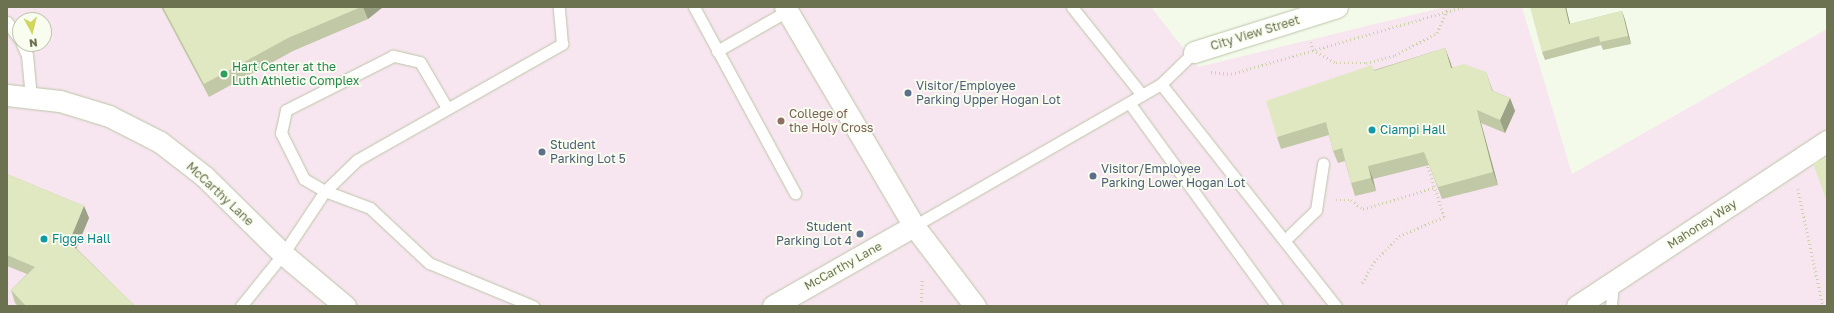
<!DOCTYPE html>
<html>
<head>
<meta charset="utf-8">
<style>
	body { margin:0 }
	#map { position:relative; width:1834px; height:313px; overflow:hidden; background:#f3faea; font-family:"Golos Text",sans-serif }
	div>[style] { position:absolute }
	[style*='--x'] { left:calc(var(--x)*1px); top:calc(var(--y)*1px); width:calc(var(--w)*1px); rotate:calc(var(--a)*1deg) }
	.education>* { inset:0; background:#f7e6ef }
	.path>* { height:2.5px; margin-top:-1.25px; transform-origin:0; background:repeating-linear-gradient(90deg,#c9d2a8 0 1px,transparent 0 4px) }
	.roads { filter:drop-shadow(0 0 1px #bdc4a9) drop-shadow(0 0 1px #bdc4a9) }
	.lane>* { height:11px; margin:-5.5px; padding:0 5.5px; transform-origin:5.5px; border-radius:5.5px; background:#fff }
	.street>* { height:21px; margin:-10.5px; padding:0 10.5px; transform-origin:10.5px; border-radius:10.5px; background:#fff }
	.wall>* { inset:0; background:#c0c8a5 }
	.shaded-wall>* { inset:0; background:#9ca286 }
	.building>* { inset:0; background:#dfe8c0 }
	.dots>* { width:11px; height:11px; translate:-50% -50%; box-sizing:border-box; border:2px solid #f8fdf0; border-radius:50% }
	span { translate:-50% -50%; white-space:nowrap; text-align:center; line-height:1.15; -webkit-text-stroke:3.5px #f8fdf0; paint-order:stroke }
	.street-label { font-size:12px; color:#6c7250 }
	.leisure-label { font-size:12px; color:#27864d }
	.left { translate:0 -50%; text-align:left }
	.service-label { font-size:12px; color:#4e5e75 }
	.right { translate:-100% -50%; text-align:right }
	.education-label { font-size:12px; color:#785e54 }
	.culture-label { font-size:12px; color:#0d838f }
	.frame { position:absolute; inset:0; border:8px solid #6c7250; pointer-events:none }
	.north { position:absolute; left:12px; top:12px; width:40px; height:40px; box-sizing:border-box; background:#f8fdf0; border:1px solid #c0c5b0; border-radius:50%; rotate:173deg; font-size:11px; font-weight:700; line-height:16px; text-align:center; color:#6c7250 }
	.north::after { content:''; display:block; margin:auto; width:14px; height:18px; background:#d1d65e; clip-path:polygon(50% 0,100% 100%,50% 72%,0 100%) }
</style>
</head>
<body>
<div id="map">
	<div class="education">
		<div style="clip-path:polygon(evenodd,7px 7px,1151px 7px,1198px 67px,1445px 7px,1522px 7px,1572px 174px,1827px 29px,1827px 306px,7px 306px,7px 7px,20px 20px,44px 20px,44px 44px,20px 44px,20px 20px)"></div>
	</div>
	<div class="path">
		<div style="--x:1311;--y:42;--w:8;--a:76"></div>
		<div style="--x:1313;--y:50;--w:26;--a:29"></div>
		<div style="--x:1336;--y:63;--w:30;--a:0"></div>
		<div style="--x:1366;--y:63;--w:30;--a:-15"></div>
		<div style="--x:1395;--y:55;--w:47;--a:-27.6"></div>
		<div style="--x:1437;--y:33;--w:28;--a:-67"></div>
		<div style="--x:1211;--y:72;--w:20;--a:6"></div>
		<div style="--x:1231;--y:74;--w:241;--a:-16.1"></div>
		<div style="--x:1798;--y:189;--w:120;--a:77.9"></div>
		<div style="--x:1336;--y:200;--w:15;--a:0"></div>
		<div style="--x:1351;--y:200;--w:15;--a:37"></div>
		<div style="--x:1363;--y:209;--w:73;--a:-16.7"></div>
		<div style="--x:1362;--y:283;--w:24;--a:-60"></div>
		<div style="--x:1374;--y:262;--w:36;--a:-46"></div>
		<div style="--x:1399;--y:236;--w:49;--a:-22.9"></div>
		<div style="--x:1444;--y:217;--w:58;--a:-108.1"></div>
		<div style="--x:921;--y:306;--w:26;--a:-88"></div>
	</div>
	<div class="roads">
		<div class="lane">
			<div style="--x:694;--y:7;--w:212;--a:61.5"></div>
			<div style="--x:1072;--y:7;--w:112;--a:51.5"></div>
			<div style="--x:7;--y:22;--w:22;--a:54"></div>
			<div style="--x:22;--y:44;--w:12;--a:66"></div>
			<div style="--x:27;--y:55;--w:43;--a:84.7"></div>
			<div style="--x:717;--y:51;--w:81;--a:-29.7"></div>
			<div style="--x:1161;--y:84;--w:46;--a:-44.1"></div>
			<div style="--x:1130;--y:104;--w:250;--a:54"></div>
			<div style="--x:447;--y:108;--w:53;--a:-120.4"></div>
			<div style="--x:420;--y:62;--w:28;--a:-167"></div>
			<div style="--x:393;--y:56;--w:120;--a:153.2"></div>
			<div style="--x:286;--y:110;--w:24;--a:102"></div>
			<div style="--x:281;--y:133;--w:51;--a:63.4"></div>
			<div style="--x:304;--y:179;--w:24;--a:30"></div>
			<div style="--x:325;--y:191;--w:45;--a:-44.1"></div>
			<div style="--x:357;--y:160;--w:236;--a:-29.5"></div>
			<div style="--x:562;--y:44;--w:37;--a:-95"></div>
			<div style="--x:914;--y:226;--w:285;--a:-29.9"></div>
			<div style="--x:1161;--y:84;--w:283;--a:51.8"></div>
			<div style="--x:1285;--y:240;--w:43;--a:-44.1"></div>
			<div style="--x:1316;--y:210;--w:47;--a:-81.3"></div>
			<div style="--x:241;--y:306;--w:67;--a:-51.1"></div>
			<div style="--x:283;--y:254;--w:76;--a:-56.3"></div>
			<div style="--x:325;--y:191;--w:48;--a:20.7"></div>
			<div style="--x:370;--y:208;--w:81;--a:43"></div>
			<div style="--x:429;--y:263;--w:113;--a:22.5"></div>
			<div style="--x:1611;--y:306;--w:23;--a:-85"></div>
		</div>
		<div class="street">
			<div style="--x:785;--y:7;--w:254;--a:59.5"></div>
			<div style="--x:914;--y:226;--w:101;--a:52.7"></div>
			<div style="--x:1194;--y:52;--w:150;--a:-17.5"></div>
			<div style="--x:7;--y:95;--w:53;--a:6.5"></div>
			<div style="--x:60;--y:101;--w:51;--a:17"></div>
			<div style="--x:109;--y:116;--w:57;--a:27"></div>
			<div style="--x:160;--y:142;--w:56;--a:37.7"></div>
			<div style="--x:204;--y:176;--w:111;--a:44.6"></div>
			<div style="--x:283;--y:254;--w:81;--a:40"></div>
			<div style="--x:773;--y:306;--w:162;--a:-29.6"></div>
			<div style="--x:1577;--y:306;--w:300;--a:-33.4"></div>
		</div>
	</div>
	<div class="wall">
		<div style="clip-path:polygon(161px 7px,383px 7px,368px 19px,293px 51px,209px 97px)"></div>
		<div style="clip-path:polygon(1566px 7px,1570px 24px,1622px 11px,1625px 20px,1631px 44px,1603px 50px,1601px 45px,1545px 60px,1542px 52px)"></div>
		<div style="clip-path:polygon(1445px 48px,1452px 67px,1486px 72px,1493px 91px,1510px 98px,1515px 111px,1505px 133px,1481px 123px,1498px 185px,1442px 199px,1429px 165px,1373px 179px,1376px 191px,1355px 196px,1351px 183px,1345px 161px,1338px 163px,1333px 151px,1329px 135px,1281px 149px,1277px 137px,1374px 70px)"></div>
		<div style="clip-path:polygon(7px 174px,84px 206px,89px 218px,76px 248px,135px 306px,18px 306px,15px 303px,11px 290px,27px 274px,7px 266px)"></div>
	</div>
	<div class="shaded-wall">
		<div style="clip-path:polygon(363px 7px,383px 7px,368px 19px)"></div>
		<div style="clip-path:polygon(1565px 7px,1566px 7px,1572px 32px,1569px 24px)"></div>
		<div style="clip-path:polygon(1622px 11px,1625px 20px,1631px 44px,1628px 36px)"></div>
		<div style="clip-path:polygon(1445px 48px,1450px 61px,1456px 81px,1451px 68px)"></div>
		<div style="clip-path:polygon(1510px 98px,1515px 111px,1505px 133px,1500px 120px)"></div>
		<div style="clip-path:polygon(1477px 110px,1481px 123px,1498px 185px,1493px 172px)"></div>
		<div style="clip-path:polygon(1368px 166px,1373px 179px,1376px 191px,1371px 178px)"></div>
		<div style="clip-path:polygon(84px 206px,89px 218px,74px 254px,69px 242px)"></div>
	</div>
	<div class="building">
		<div style="clip-path:polygon(163px 7px,361px 7px,288px 38px,204px 84px)"></div>
		<div style="clip-path:polygon(1530px 7px,1565px 7px,1569px 24px,1622px 11px,1628px 36px,1600px 42px,1599px 36px,1542px 52px)"></div>
		<div style="clip-path:polygon(1445px 48px,1451px 68px,1464px 64px,1486px 72px,1492px 91px,1510px 98px,1500px 120px,1477px 110px,1493px 172px,1438px 187px,1424px 152px,1368px 166px,1371px 178px,1351px 183px,1342px 148px,1333px 151px,1326px 122px,1277px 137px,1266px 101px,1372px 65px,1374px 71px)"></div>
		<div style="clip-path:polygon(1827px 157px,1827px 202px,1813px 163px)"></div>
		<div style="clip-path:polygon(7px 174px,84px 206px,69px 242px,135px 306px,26px 306px,11px 290px,35px 267px,7px 255px)"></div>
	</div>
	<div class="dots">
		<div style="left:224px;top:74px;background:#2e9e5b"></div>
		<div style="left:908px;top:93px;background:#5c6f8a"></div>
		<div style="left:781px;top:121px;background:#8d6e63"></div>
		<div style="left:1372px;top:130px;background:#0f9aa8"></div>
		<div style="left:542px;top:152px;background:#5c6f8a"></div>
		<div style="left:1093px;top:176px;background:#5c6f8a"></div>
		<div style="left:860px;top:234px;background:#5c6f8a"></div>
		<div style="left:44px;top:239px;background:#0f9aa8"></div>
	</div>
	<div class="street-label">
		<span style="left:1255px;top:33px;rotate:-17deg">City View Street</span>
		<span style="left:220px;top:194px;rotate:43deg">McCarthy Lane</span>
		<span style="left:1702px;top:224px;rotate:-33deg">Mahoney Way</span>
		<span style="left:843px;top:266px;rotate:-29deg">McCarthy Lane</span>
	</div>
	<div class="leisure-label">
		<span class="left" style="left:232px;top:74px">Hart Center at the<br>Luth Athletic Complex</span>
	</div>
	<div class="service-label">
		<span class="left" style="left:916px;top:93px">Visitor/Employee<br>Parking Upper Hogan Lot</span>
		<span class="left" style="left:550px;top:152px">Student<br>Parking Lot 5</span>
		<span class="left" style="left:1101px;top:176px">Visitor/Employee<br>Parking Lower Hogan Lot</span>
		<span class="right" style="left:852px;top:234px">Student<br>Parking Lot 4</span>
	</div>
	<div class="education-label">
		<span class="left" style="left:789px;top:121px">College of<br>the Holy Cross</span>
	</div>
	<div class="culture-label">
		<span class="left" style="left:1380px;top:130px">Ciampi Hall</span>
		<span class="left" style="left:52px;top:239px">Figge Hall</span>
	</div>
	<div class="frame"></div>
	<div class="north">N</div>
</div>
</body>
</html>
